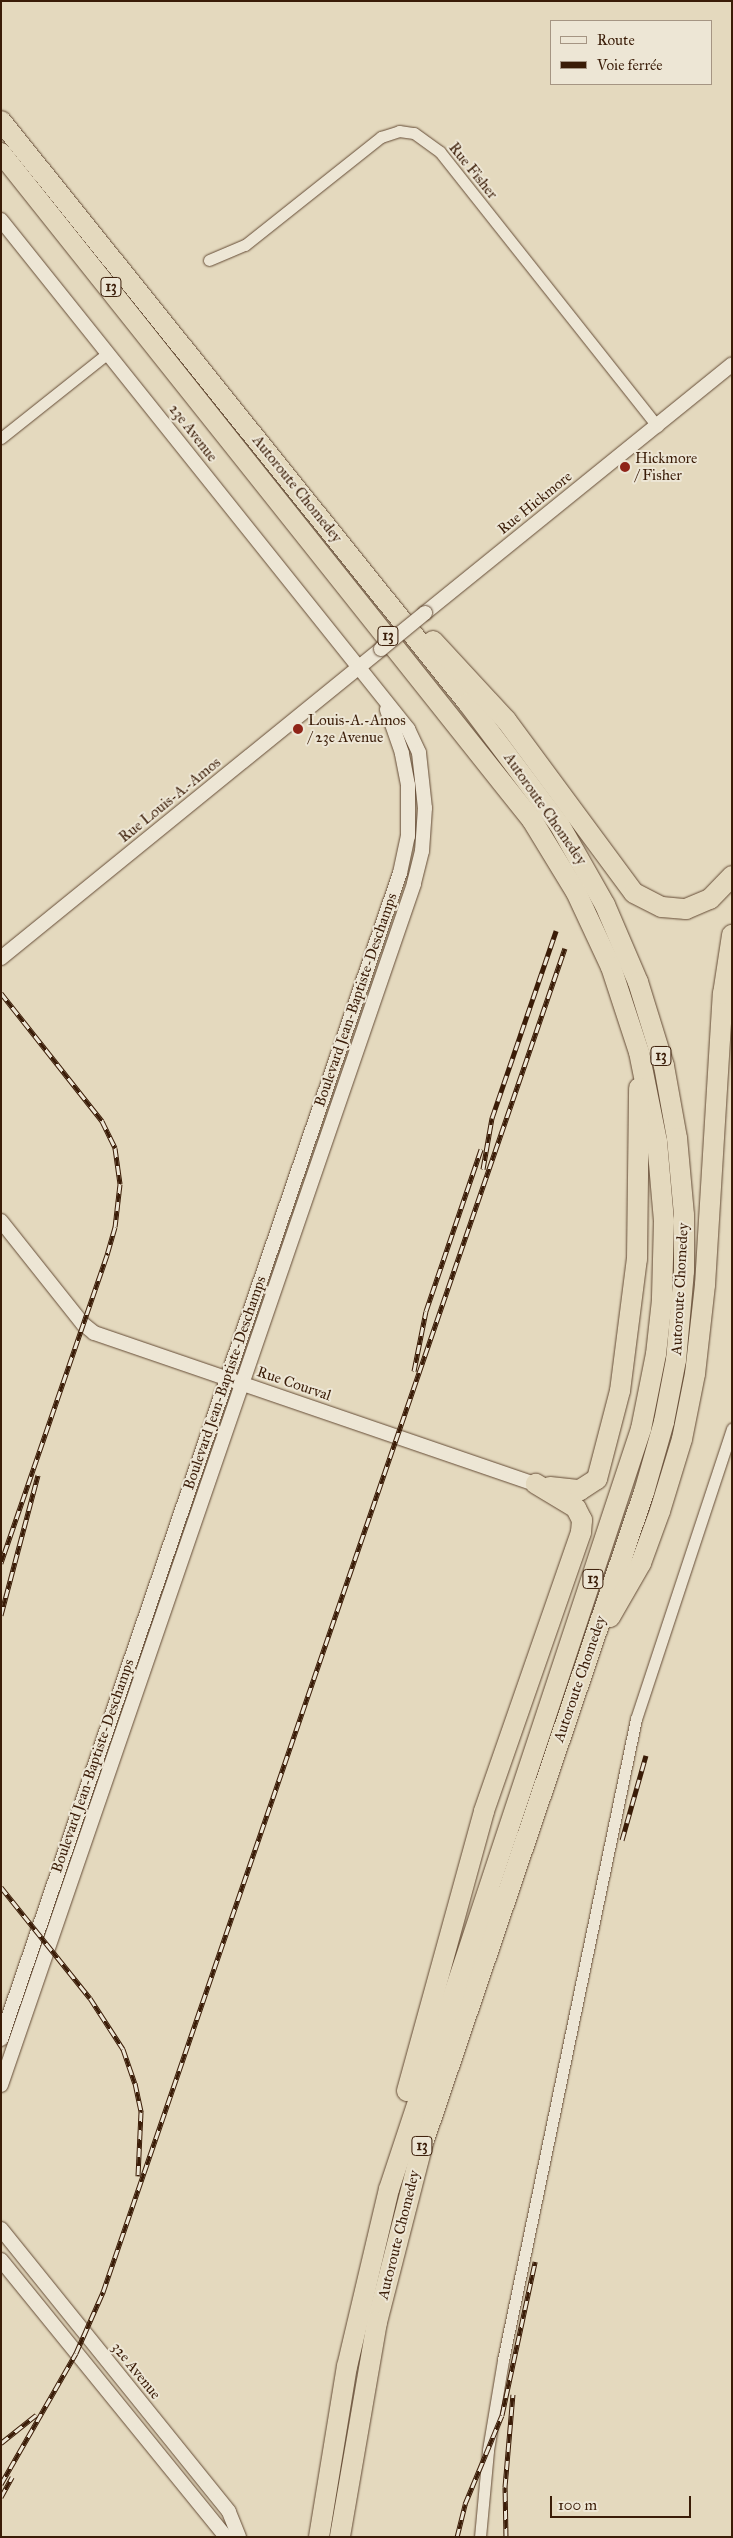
<!DOCTYPE html>
<html>
<head>
<meta charset="utf-8">
<style>
	body { margin:0 }
	#map { position:relative; width:733px; height:2538px; overflow:hidden; background:#e4d9be; font-family:"IM FELL Great Primer",serif }
	div>[style] { position:absolute }
	[style*='--x'] { left:calc(var(--x)*1px); top:calc(var(--y)*1px); width:calc(var(--w)*1px); rotate:calc(var(--a)*1deg) }
	.roads { filter:drop-shadow(0 0 1px #644b35) drop-shadow(0 0 1px #644b35) }
	.minor>* { height:11px; margin:-5.5px; padding:0 5.5px; transform-origin:5.5px; border-radius:5.5px; background:#ede6d5 }
	.tertiary>* { height:14px; margin:-7px; padding:0 7px; transform-origin:7px; border-radius:7px; background:#ede6d5 }
	.motorway>* { height:20px; margin:-10px; padding:0 10px; transform-origin:10px; border-radius:10px; background:#e4d9be }
	.rail>* { height:5px; margin-top:-2.5px; transform-origin:0; background:repeating-linear-gradient(90deg,#ede6d5 0 9px,#3a1c07 0 18px); box-sizing:border-box; border-block:1px solid #3a1c07 }
	.bridges { filter:drop-shadow(0 0 1px #644b35) drop-shadow(0 0 1px #644b35) }
	.tertiary-bridge>* { height:14px; margin:-7px; padding:0 7px; transform-origin:7px; border-radius:7px; background:#ede6d5 }
	.dots>* { width:14px; height:14px; translate:-50% -50%; box-sizing:border-box; border:2px solid #ede6d5; border-radius:50% }
	span { translate:-50% -50%; white-space:nowrap; text-align:center; line-height:1.15; -webkit-text-stroke:4px #ede6d5; paint-order:stroke }
	.shield-label span { padding:1px 4px; background:#ede6d5; border:1px solid; border-radius:4px; -webkit-text-stroke-width:0 }
	.shield-label { font-size:14px; color:#3a1c07; font-weight:700 }
	.street-label { font-size:15px; color:#3a1c07 }
	.poi-label { font-size:15px; color:#3a1c07 }
	.left { translate:0 -50%; text-align:left }
	.frame { position:absolute; inset:0; border:2px solid #3a1c07; pointer-events:none }
	.legend { position:absolute; left:550px; top:20px; width:162px; height:65px; box-sizing:border-box; background:#ede6d5; border:1px solid #a59583; margin:0; padding:6px 9px; list-style:none; font-size:15px; color:#3a1c07 }
	.legend li { display:flex; align-items:center; gap:10px; height:25px }
	.legend b { width:25px; border:1px solid #a59583 }
	.scale { position:absolute; left:550px; top:2496px; width:141px; height:22px; box-sizing:border-box; border:2px solid #3a1c07; border-top:0; padding-left:6px; font-size:15px; line-height:18px; white-space:nowrap; color:#3a1c07; -webkit-text-stroke:4px #ede6d5; paint-order:stroke }
</style>
</head>
<body>
<div id="map">
	<div class="roads">
		<div class="minor">
			<div style="--x:209;--y:260;--w:39;--a:-23"></div>
			<div style="--x:245;--y:245;--w:174;--a:-38.5"></div>
			<div style="--x:381;--y:137;--w:19;--a:-18"></div>
			<div style="--x:399;--y:131;--w:15;--a:8"></div>
			<div style="--x:414;--y:133;--w:32;--a:36"></div>
			<div style="--x:440;--y:152;--w:350;--a:51.6"></div>
			<div style="--x:1;--y:438;--w:137;--a:-38.5"></div>
			<div style="--x:480;--y:2537;--w:87;--a:-84.7"></div>
			<div style="--x:488;--y:2450;--w:91;--a:-80.5"></div>
			<div style="--x:503;--y:2360;--w:655;--a:-78.28"></div>
			<div style="--x:636;--y:1719;--w:306;--a:-71.7"></div>
		</div>
		<div class="tertiary">
			<div style="--x:1;--y:220;--w:652;--a:51.35"></div>
			<div style="--x:408;--y:729;--w:26;--a:65"></div>
			<div style="--x:419;--y:753;--w:55;--a:83.8"></div>
			<div style="--x:425;--y:808;--w:43;--a:94"></div>
			<div style="--x:422;--y:851;--w:34;--a:104"></div>
			<div style="--x:414;--y:884;--w:1270;--a:108.98"></div>
			<div style="--x:425;--y:613;--w:395;--a:-39"></div>
			<div style="--x:1;--y:958;--w:490;--a:-39.1"></div>
			<div style="--x:1;--y:1221;--w:132;--a:51.5"></div>
			<div style="--x:83;--y:1324;--w:14;--a:39"></div>
			<div style="--x:94;--y:1333;--w:467;--a:18.9"></div>
			<div style="--x:1;--y:2039;--w:1232;--a:-71.11"></div>
			<div style="--x:400;--y:873;--w:38;--a:-78"></div>
			<div style="--x:408;--y:836;--w:51;--a:-90"></div>
			<div style="--x:408;--y:785;--w:33;--a:-101"></div>
			<div style="--x:402;--y:753;--w:46;--a:-109.2"></div>
			<div style="--x:1;--y:2229;--w:363;--a:51.1"></div>
			<div style="--x:229;--y:2512;--w:27;--a:68"></div>
			<div style="--x:1;--y:2260;--w:357;--a:50.9"></div>
		</div>
		<div class="motorway">
			<div style="--x:1;--y:121;--w:746;--a:51.26"></div>
			<div style="--x:468;--y:703;--w:151;--a:53.1"></div>
			<div style="--x:559;--y:824;--w:93;--a:60.4"></div>
			<div style="--x:605;--y:905;--w:84;--a:66.8"></div>
			<div style="--x:638;--y:982;--w:88;--a:72.8"></div>
			<div style="--x:664;--y:1066;--w:73;--a:79.8"></div>
			<div style="--x:677;--y:1138;--w:77;--a:84.8"></div>
			<div style="--x:684;--y:1215;--w:56;--a:90"></div>
			<div style="--x:684;--y:1271;--w:89;--a:95.1"></div>
			<div style="--x:676;--y:1360;--w:63;--a:101"></div>
			<div style="--x:664;--y:1422;--w:73;--a:105.9"></div>
			<div style="--x:644;--y:1492;--w:687;--a:108.75"></div>
			<div style="--x:423;--y:2143;--w:185;--a:104.4"></div>
			<div style="--x:377;--y:2322;--w:218;--a:99.8"></div>
			<div style="--x:1;--y:153;--w:853;--a:51.48"></div>
			<div style="--x:532;--y:820;--w:84;--a:58.6"></div>
			<div style="--x:576;--y:892;--w:83;--a:65"></div>
			<div style="--x:611;--y:967;--w:89;--a:71.8"></div>
			<div style="--x:639;--y:1052;--w:91;--a:78.6"></div>
			<div style="--x:657;--y:1141;--w:80;--a:85"></div>
			<div style="--x:664;--y:1221;--w:79;--a:91.5"></div>
			<div style="--x:662;--y:1300;--w:54;--a:96.3"></div>
			<div style="--x:656;--y:1354;--w:76;--a:101.3"></div>
			<div style="--x:641;--y:1429;--w:801;--a:108.34"></div>
			<div style="--x:389;--y:2189;--w:182;--a:103.3"></div>
			<div style="--x:347;--y:2366;--w:173;--a:99.3"></div>
			<div style="--x:433;--y:641;--w:108;--a:47.3"></div>
			<div style="--x:506;--y:720;--w:215;--a:53.5"></div>
			<div style="--x:634;--y:893;--w:31;--a:27"></div>
			<div style="--x:662;--y:907;--w:24;--a:5"></div>
			<div style="--x:686;--y:909;--w:26;--a:-23"></div>
			<div style="--x:710;--y:899;--w:32;--a:-46"></div>
			<div style="--x:550;--y:1487;--w:30;--a:6"></div>
			<div style="--x:580;--y:1490;--w:20;--a:-33"></div>
			<div style="--x:597;--y:1479;--w:91;--a:-75.4"></div>
			<div style="--x:620;--y:1391;--w:133;--a:-82.7"></div>
			<div style="--x:637;--y:1259;--w:171;--a:-89.3"></div>
			<div style="--x:610;--y:1617;--w:62;--a:-60.1"></div>
			<div style="--x:641;--y:1563;--w:55;--a:-69.9"></div>
			<div style="--x:660;--y:1511;--w:75;--a:-73"></div>
			<div style="--x:682;--y:1439;--w:66;--a:-78.7"></div>
			<div style="--x:695;--y:1374;--w:90;--a:-83.6"></div>
			<div style="--x:705;--y:1285;--w:292;--a:-86.5"></div>
			<div style="--x:723;--y:994;--w:60;--a:-81.3"></div>
			<div style="--x:407;--y:2091;--w:290;--a:-74.6"></div>
			<div style="--x:484;--y:1811;--w:295;--a:-70.8"></div>
			<div style="--x:581;--y:1532;--w:12;--a:-85"></div>
			<div style="--x:582;--y:1520;--w:13;--a:-117"></div>
			<div style="--x:576;--y:1508;--w:47;--a:-149"></div>
		</div>
	</div>
	<div class="rail">
		<div style="--x:1;--y:993;--w:163;--a:51.7"></div>
		<div style="--x:102;--y:1121;--w:30;--a:64"></div>
		<div style="--x:115;--y:1148;--w:36;--a:82"></div>
		<div style="--x:120;--y:1184;--w:43;--a:96.6"></div>
		<div style="--x:115;--y:1227;--w:29;--a:106"></div>
		<div style="--x:107;--y:1255;--w:326;--a:109"></div>
		<div style="--x:483;--y:1169;--w:52;--a:-80"></div>
		<div style="--x:492;--y:1118;--w:198;--a:-71.1"></div>
		<div style="--x:414;--y:1371;--w:61;--a:-78.7"></div>
		<div style="--x:426;--y:1311;--w:171;--a:-71.2"></div>
		<div style="--x:1;--y:1615;--w:145;--a:-75.2"></div>
		<div style="--x:622;--y:1840;--w:88;--a:-74.2"></div>
		<div style="--x:1;--y:1887;--w:142;--a:51.3"></div>
		<div style="--x:90;--y:1998;--w:61;--a:57.1"></div>
		<div style="--x:123;--y:2049;--w:36;--a:71"></div>
		<div style="--x:135;--y:2083;--w:30;--a:78"></div>
		<div style="--x:141;--y:2112;--w:64;--a:92.7"></div>
		<div style="--x:1;--y:2443;--w:45;--a:-38.7"></div>
		<div style="--x:1;--y:2484;--w:151;--a:-60.2"></div>
		<div style="--x:76;--y:2353;--w:67;--a:-66.1"></div>
		<div style="--x:103;--y:2292;--w:1421;--a:-71.03"></div>
		<div style="--x:1;--y:2497;--w:23;--a:-61"></div>
		<div style="--x:457;--y:2537;--w:34;--a:-76"></div>
		<div style="--x:465;--y:2504;--w:96;--a:-67.4"></div>
		<div style="--x:502;--y:2415;--w:157;--a:-77.8"></div>
		<div style="--x:506;--y:2537;--w:50;--a:-91.1"></div>
		<div style="--x:505;--y:2487;--w:93;--a:-85.1"></div>
	</div>
	<div class="bridges">
		<div class="tertiary-bridge">
			<div style="--x:381;--y:649;--w:57;--a:-39.3"></div>
		</div>
	</div>
	<div class="dots">
		<div style="left:625px;top:467px;background:#8f2418"></div>
		<div style="left:298px;top:729px;background:#8f2418"></div>
	</div>
	<div class="shield-label">
		<span style="left:111px;top:287px">13</span>
		<span style="left:388px;top:636px">13</span>
		<span style="left:661px;top:1056px">13</span>
		<span style="left:593px;top:1579px">13</span>
		<span style="left:422px;top:2146px">13</span>
	</div>
	<div class="street-label">
		<span style="left:473px;top:171px;rotate:51deg">Rue Fisher</span>
		<span style="left:193px;top:433px;rotate:52deg">23e Avenue</span>
		<span style="left:297px;top:489px;rotate:51deg">Autoroute Chomedey</span>
		<span style="left:535px;top:503px;rotate:-39deg">Rue Hickmore</span>
		<span style="left:170px;top:800px;rotate:-39deg">Rue Louis-A.-Amos</span>
		<span style="left:545px;top:809px;rotate:55deg">Autoroute Chomedey</span>
		<span style="left:356px;top:1000px;rotate:-71deg">Boulevard Jean-Baptiste-Deschamps</span>
		<span style="left:680px;top:1289px;rotate:-87deg">Autoroute Chomedey</span>
		<span style="left:225px;top:1383px;rotate:-71deg">Boulevard Jean-Baptiste-Deschamps</span>
		<span style="left:294px;top:1384px;rotate:19deg">Rue Courval</span>
		<span style="left:580px;top:1679px;rotate:-71deg">Autoroute Chomedey</span>
		<span style="left:93px;top:1766px;rotate:-71deg">Boulevard Jean-Baptiste-Deschamps</span>
		<span style="left:399px;top:2235px;rotate:-76deg">Autoroute Chomedey</span>
		<span style="left:136px;top:2371px;rotate:51deg">32e Avenue</span>
	</div>
	<div class="poi-label">
		<span class="left" style="left:635px;top:467px">Hickmore<br>/ Fisher</span>
		<span class="left" style="left:308px;top:729px">Louis-A.-Amos<br>/ 23e Avenue</span>
	</div>
	<div class="frame"></div>
	<ul class="legend">
	<li><b style="height:6px;background:#ede6d5"></b>Route</li>
	<li><b style="height:6px;background:#3a1c07"></b>Voie ferrée</li>
	</ul>
	<div class="scale">100 m</div>
</div>
</body>
</html>
